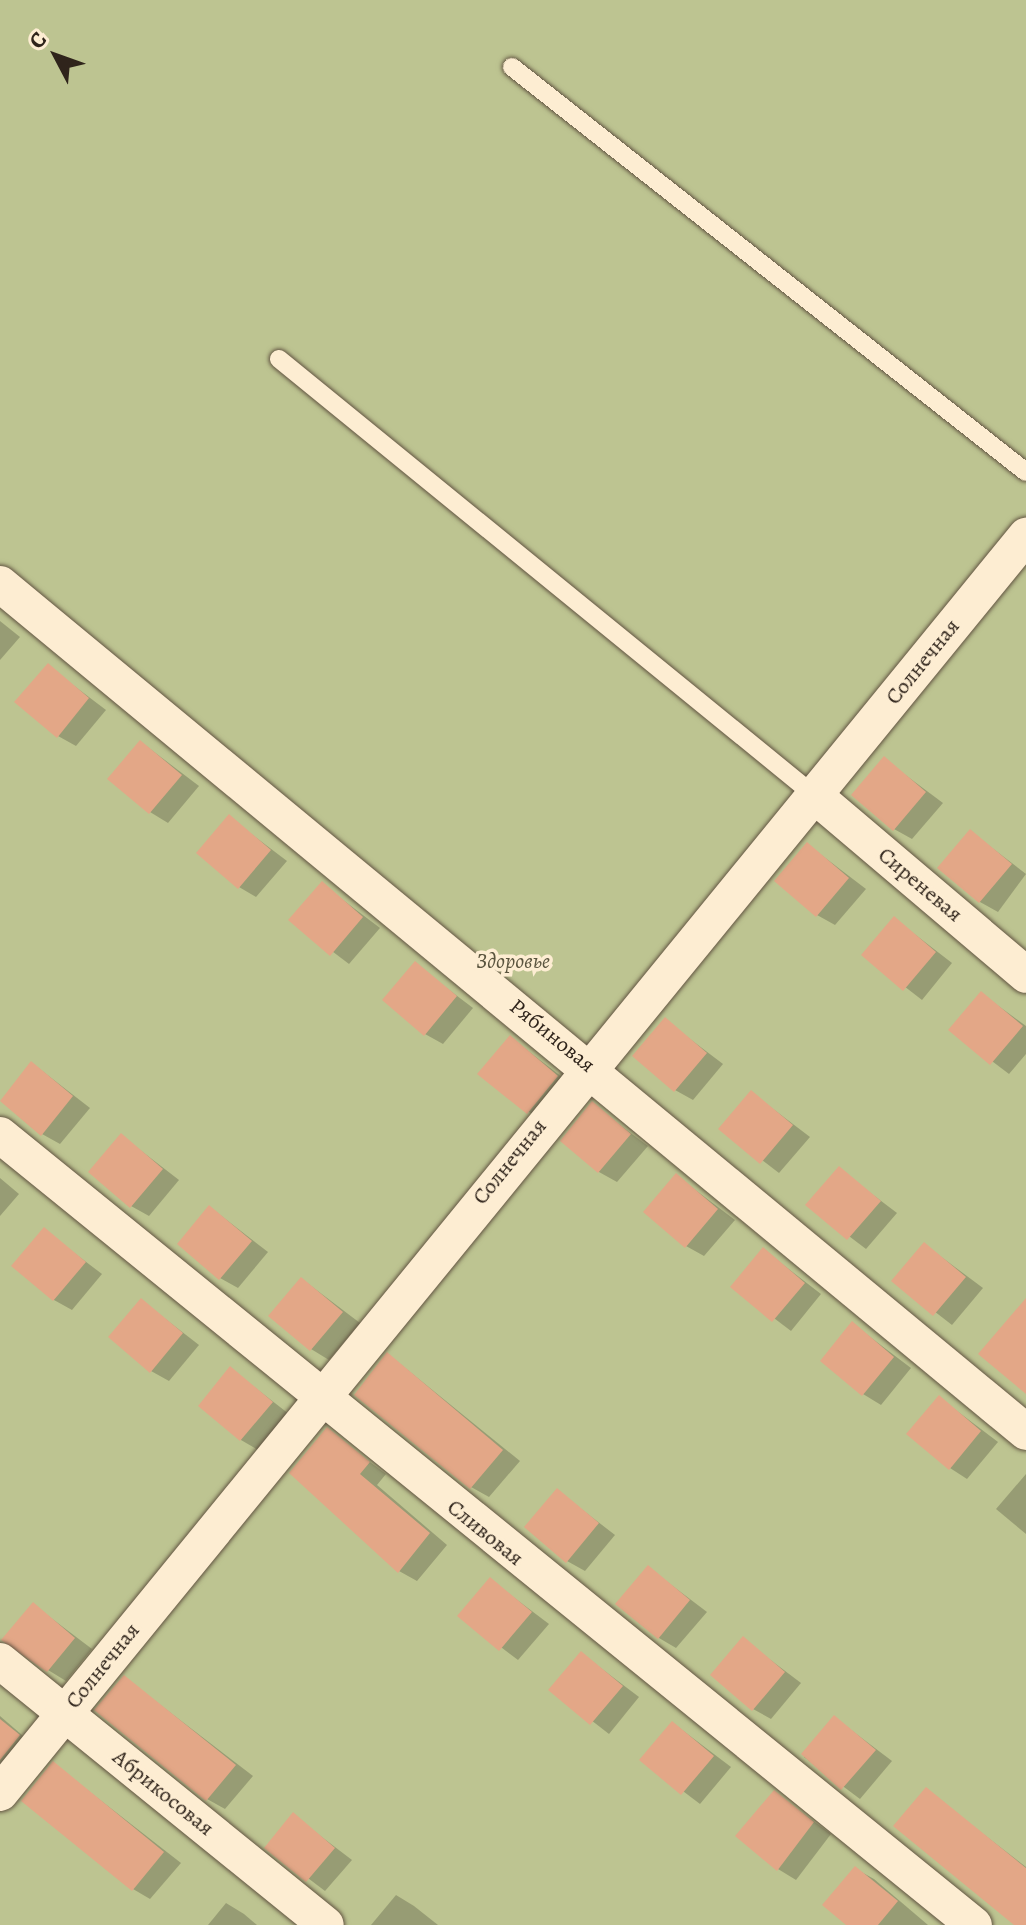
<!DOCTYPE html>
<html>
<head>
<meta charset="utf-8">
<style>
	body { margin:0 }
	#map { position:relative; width:1026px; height:1925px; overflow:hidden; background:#fce3b9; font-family:Alegreya,serif }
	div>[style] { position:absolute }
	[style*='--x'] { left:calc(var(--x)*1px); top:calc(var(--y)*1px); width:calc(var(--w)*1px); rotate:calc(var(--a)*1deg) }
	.green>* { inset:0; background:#bdc491 }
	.shadow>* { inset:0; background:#0003 }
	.building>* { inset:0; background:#e3a787 }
	.roads { filter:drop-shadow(0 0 2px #625442) drop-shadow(0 0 2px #625442) }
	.lane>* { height:18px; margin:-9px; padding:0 9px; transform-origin:9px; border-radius:9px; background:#fdedd2 }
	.street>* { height:36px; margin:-18px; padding:0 18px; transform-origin:18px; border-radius:18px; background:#fdedd2 }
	span { translate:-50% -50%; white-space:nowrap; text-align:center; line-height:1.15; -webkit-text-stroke:7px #fdedd2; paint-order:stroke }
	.street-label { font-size:22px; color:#2f241b }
	.park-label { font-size:22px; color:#5a543e; font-style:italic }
	.north { position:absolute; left:16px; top:16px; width:80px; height:80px; -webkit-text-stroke:6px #fdedd2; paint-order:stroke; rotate:311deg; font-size:22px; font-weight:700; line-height:32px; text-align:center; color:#2f241b }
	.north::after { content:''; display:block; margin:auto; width:28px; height:36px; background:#2f241b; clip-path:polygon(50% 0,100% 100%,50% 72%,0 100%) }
</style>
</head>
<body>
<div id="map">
	<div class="green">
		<div style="clip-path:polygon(0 0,1026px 0,1026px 1925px,0 1925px)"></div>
	</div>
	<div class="shadow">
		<div style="clip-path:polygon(0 621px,20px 637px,0 660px)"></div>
		<div style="clip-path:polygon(48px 666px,106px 710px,76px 746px,58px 736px)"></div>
		<div style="clip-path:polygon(141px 742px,199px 786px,168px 823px,150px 812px)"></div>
		<div style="clip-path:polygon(884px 759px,943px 803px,912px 839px,894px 829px)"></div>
		<div style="clip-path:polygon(229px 817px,287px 861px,256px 897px,239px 887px)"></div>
		<div style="clip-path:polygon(970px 831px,1026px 874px,998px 912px,980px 902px)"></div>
		<div style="clip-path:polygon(807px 844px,866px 889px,835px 925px,817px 915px)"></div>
		<div style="clip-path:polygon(322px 884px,380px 928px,349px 964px,291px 920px)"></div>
		<div style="clip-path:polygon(895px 919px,952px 963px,922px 1000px,864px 955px)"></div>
		<div style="clip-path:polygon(415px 964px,473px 1008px,443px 1044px,425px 1034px)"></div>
		<div style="clip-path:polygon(982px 994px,1026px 1026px,1026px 1054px,1009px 1074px,951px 1030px)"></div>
		<div style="clip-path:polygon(665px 1020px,723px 1064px,693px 1100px,675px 1090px)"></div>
		<div style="clip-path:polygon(510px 1037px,575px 1087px,546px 1122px,529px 1112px)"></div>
		<div style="clip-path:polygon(32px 1063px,90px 1108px,60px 1144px,42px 1134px)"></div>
		<div style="clip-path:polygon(752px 1093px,810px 1137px,779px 1173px,721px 1129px)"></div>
		<div style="clip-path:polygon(592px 1104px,648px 1146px,617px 1182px,599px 1172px)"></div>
		<div style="clip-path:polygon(122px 1136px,179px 1180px,149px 1216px,131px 1206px)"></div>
		<div style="clip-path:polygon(839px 1169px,897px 1213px,866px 1249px,808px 1205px)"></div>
		<div style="clip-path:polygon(677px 1176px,735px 1220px,704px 1256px,686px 1246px)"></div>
		<div style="clip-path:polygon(0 1178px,19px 1194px,0 1216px)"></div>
		<div style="clip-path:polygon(210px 1207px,268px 1252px,238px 1288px,220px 1278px)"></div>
		<div style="clip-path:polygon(44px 1230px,102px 1274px,72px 1310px,54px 1300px)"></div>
		<div style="clip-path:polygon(924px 1244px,983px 1288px,952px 1325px,894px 1280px)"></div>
		<div style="clip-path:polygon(764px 1250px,821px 1294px,791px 1331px,733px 1287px)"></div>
		<div style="clip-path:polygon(302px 1279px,360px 1323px,329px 1360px,311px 1349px)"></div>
		<div style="clip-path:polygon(141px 1300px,199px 1345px,169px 1381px,151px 1371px)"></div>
		<div style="clip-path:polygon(853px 1324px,911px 1368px,881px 1405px,863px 1394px)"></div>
		<div style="clip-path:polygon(388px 1354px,520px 1461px,489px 1497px,471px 1487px)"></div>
		<div style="clip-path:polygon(231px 1369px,289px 1414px,258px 1450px,241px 1440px)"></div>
		<div style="clip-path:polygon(940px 1398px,998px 1442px,967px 1479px,950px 1468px)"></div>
		<div style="clip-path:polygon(327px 1430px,386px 1474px,377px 1485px,447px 1545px,417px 1581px,399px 1571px)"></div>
		<div style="clip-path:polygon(1026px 1474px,1026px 1534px,996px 1509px)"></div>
		<div style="clip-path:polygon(558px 1491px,615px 1535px,585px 1571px,567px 1561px)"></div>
		<div style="clip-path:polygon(649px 1568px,707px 1612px,676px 1648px,659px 1638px)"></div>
		<div style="clip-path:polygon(491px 1580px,549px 1624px,518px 1660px,460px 1616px)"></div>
		<div style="clip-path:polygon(34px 1605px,92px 1649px,66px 1681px,48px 1670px)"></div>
		<div style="clip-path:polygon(743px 1639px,801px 1683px,771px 1719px,753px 1709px)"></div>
		<div style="clip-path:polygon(581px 1653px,639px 1697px,609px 1734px,551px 1689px)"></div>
		<div style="clip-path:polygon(124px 1677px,253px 1776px,225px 1809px,207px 1799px)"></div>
		<div style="clip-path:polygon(0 1716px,36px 1747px,0 1778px)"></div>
		<div style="clip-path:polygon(834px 1717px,892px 1761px,860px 1799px,804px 1757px)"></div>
		<div style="clip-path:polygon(673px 1723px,731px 1767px,700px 1804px,642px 1760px)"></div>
		<div style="clip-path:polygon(54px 1764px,181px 1863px,150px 1899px,133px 1889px)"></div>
		<div style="clip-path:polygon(926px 1790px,1026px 1867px,1026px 1925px)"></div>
		<div style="clip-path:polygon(774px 1792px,831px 1834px,796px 1880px,778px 1869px)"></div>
		<div style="clip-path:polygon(293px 1815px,352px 1860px,325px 1891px,267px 1847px)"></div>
		<div style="clip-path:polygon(856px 1869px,874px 1879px,928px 1925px,849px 1925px)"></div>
		<div style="clip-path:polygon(396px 1895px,414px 1906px,438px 1925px,371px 1925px)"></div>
		<div style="clip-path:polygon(226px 1903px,244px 1914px,257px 1925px,208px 1925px)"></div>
	</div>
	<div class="building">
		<div style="clip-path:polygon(48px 663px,89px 698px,57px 738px,14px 702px)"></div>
		<div style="clip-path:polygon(140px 740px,182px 775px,149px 814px,107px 779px)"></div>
		<div style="clip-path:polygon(884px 756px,926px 792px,893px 831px,851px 795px)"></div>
		<div style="clip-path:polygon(229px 814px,271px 850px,238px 889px,196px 853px)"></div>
		<div style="clip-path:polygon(970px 829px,1012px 864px,979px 903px,937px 868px)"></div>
		<div style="clip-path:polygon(807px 842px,849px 878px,816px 917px,774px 881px)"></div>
		<div style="clip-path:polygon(322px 881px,363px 917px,330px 956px,288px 920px)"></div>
		<div style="clip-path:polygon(894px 916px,936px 952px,903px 991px,861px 955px)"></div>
		<div style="clip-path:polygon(415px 961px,457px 996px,424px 1036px,382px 1000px)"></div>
		<div style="clip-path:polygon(981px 991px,1023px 1026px,990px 1065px,948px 1030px)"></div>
		<div style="clip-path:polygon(665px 1017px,707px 1053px,674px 1092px,632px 1056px)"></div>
		<div style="clip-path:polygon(510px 1035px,558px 1076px,527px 1114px,477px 1074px)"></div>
		<div style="clip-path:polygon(31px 1061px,73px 1096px,41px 1136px,0 1101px)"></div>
		<div style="clip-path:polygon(751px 1090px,793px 1125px,760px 1164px,718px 1129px)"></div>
		<div style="clip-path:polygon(592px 1101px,631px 1134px,598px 1173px,560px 1141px)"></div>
		<div style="clip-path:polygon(121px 1133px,163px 1169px,130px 1208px,88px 1172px)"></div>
		<div style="clip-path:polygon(839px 1166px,881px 1201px,847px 1240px,805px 1205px)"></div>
		<div style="clip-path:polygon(676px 1173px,718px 1209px,685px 1248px,643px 1212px)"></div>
		<div style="clip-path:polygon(209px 1205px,252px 1241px,219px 1280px,177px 1244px)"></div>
		<div style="clip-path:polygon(44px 1227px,86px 1262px,53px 1301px,11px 1266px)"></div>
		<div style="clip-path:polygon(924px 1242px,966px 1277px,933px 1316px,891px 1281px)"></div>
		<div style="clip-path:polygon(763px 1247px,805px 1283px,772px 1322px,730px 1287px)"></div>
		<div style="clip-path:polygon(301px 1277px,343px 1312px,310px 1351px,268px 1316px)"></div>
		<div style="clip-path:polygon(141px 1298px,183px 1333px,150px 1373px,108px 1337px)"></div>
		<div style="clip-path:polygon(1026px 1298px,1026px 1394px,978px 1354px)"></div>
		<div style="clip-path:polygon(852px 1321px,894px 1357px,862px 1396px,820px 1361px)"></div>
		<div style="clip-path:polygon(387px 1352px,503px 1450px,470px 1489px,354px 1395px)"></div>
		<div style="clip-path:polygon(230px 1366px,273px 1402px,240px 1441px,198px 1406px)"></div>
		<div style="clip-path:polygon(939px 1395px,981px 1431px,949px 1470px,906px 1434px)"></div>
		<div style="clip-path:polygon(327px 1427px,370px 1462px,360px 1474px,430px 1533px,398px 1573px,289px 1473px)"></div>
		<div style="clip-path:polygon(557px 1488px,599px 1523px,566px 1563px,524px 1527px)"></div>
		<div style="clip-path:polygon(648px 1565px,690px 1600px,658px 1639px,615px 1604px)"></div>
		<div style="clip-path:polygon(490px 1577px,532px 1612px,499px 1651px,457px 1616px)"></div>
		<div style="clip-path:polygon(33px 1602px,75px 1638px,47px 1672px,1px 1640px)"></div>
		<div style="clip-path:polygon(743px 1636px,785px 1672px,752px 1711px,710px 1675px)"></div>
		<div style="clip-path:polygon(581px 1651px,623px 1686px,590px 1725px,548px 1690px)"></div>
		<div style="clip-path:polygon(124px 1675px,236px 1765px,206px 1801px,94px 1710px)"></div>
		<div style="clip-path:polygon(834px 1715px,876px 1750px,841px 1790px,801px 1754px)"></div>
		<div style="clip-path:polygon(0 1719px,20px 1735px,0 1760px)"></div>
		<div style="clip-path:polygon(672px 1721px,714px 1756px,681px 1795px,639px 1760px)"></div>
		<div style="clip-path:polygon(53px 1761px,164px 1852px,132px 1891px,21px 1801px)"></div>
		<div style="clip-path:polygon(926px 1787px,1026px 1868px,1026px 1925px,1014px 1925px,893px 1826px)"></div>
		<div style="clip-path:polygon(774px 1790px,814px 1822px,777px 1871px,735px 1836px)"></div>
		<div style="clip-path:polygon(293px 1812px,335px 1848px,306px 1882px,264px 1848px)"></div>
		<div style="clip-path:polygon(855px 1866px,898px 1901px,878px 1925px,846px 1925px,822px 1905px)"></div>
	</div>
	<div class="roads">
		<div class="lane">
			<div style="--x:512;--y:67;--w:654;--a:38.24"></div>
			<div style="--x:279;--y:359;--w:690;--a:39.18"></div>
		</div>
		<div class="street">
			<div style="--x:0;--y:584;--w:1331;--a:39.57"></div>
			<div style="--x:814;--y:795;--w:278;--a:40.3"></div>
			<div style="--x:0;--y:1135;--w:1254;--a:39.05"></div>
			<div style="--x:0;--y:1661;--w:419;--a:39"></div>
			<div style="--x:0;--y:1793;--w:1623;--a:-50.78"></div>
		</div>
	</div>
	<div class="street-label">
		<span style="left:923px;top:662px;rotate:-51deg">Солнечная</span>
		<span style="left:920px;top:885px;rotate:40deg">Сиреневая</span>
		<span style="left:552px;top:1036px;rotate:39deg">Рябиновая</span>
		<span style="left:510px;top:1162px;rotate:-51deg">Солнечная</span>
		<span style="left:485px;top:1533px;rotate:39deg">Сливовая</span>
		<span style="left:103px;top:1666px;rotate:-51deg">Солнечная</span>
		<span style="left:163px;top:1793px;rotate:39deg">Абрикосовая</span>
	</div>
	<div class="park-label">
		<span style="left:513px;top:962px">Здоровье</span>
	</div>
	<div class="north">С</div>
</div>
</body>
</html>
